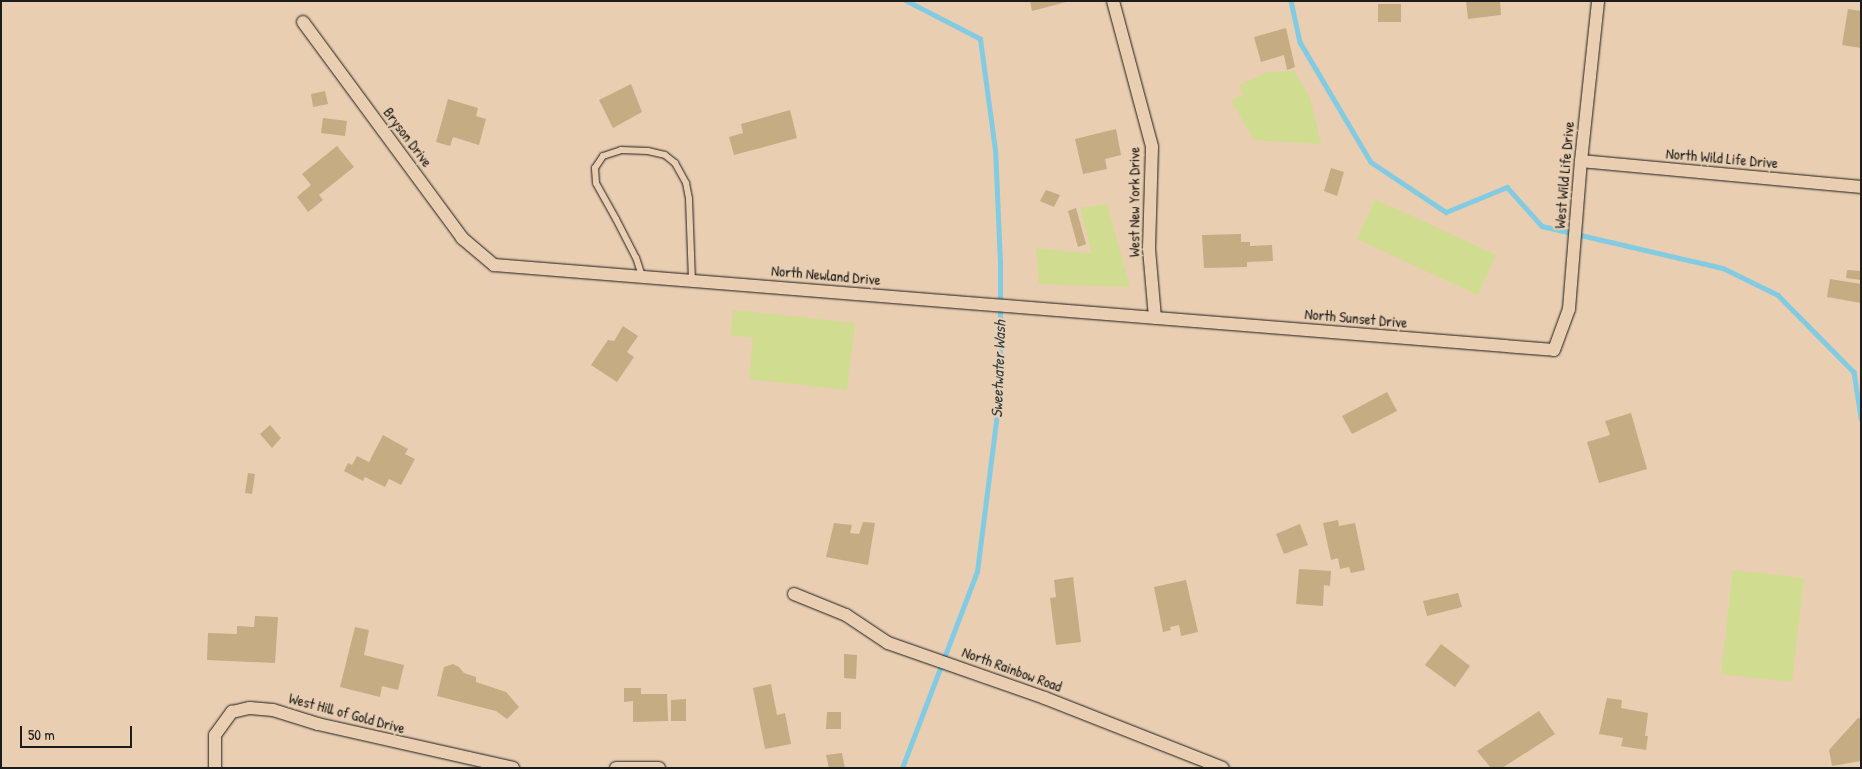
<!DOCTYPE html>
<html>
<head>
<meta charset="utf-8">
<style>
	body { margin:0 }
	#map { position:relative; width:1862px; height:769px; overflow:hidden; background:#e9ceb1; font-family:"Patrick Hand",sans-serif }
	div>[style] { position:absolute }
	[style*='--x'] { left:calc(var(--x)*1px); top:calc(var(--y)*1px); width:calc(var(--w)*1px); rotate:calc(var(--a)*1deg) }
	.green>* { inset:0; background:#d0dc8f }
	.stream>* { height:4.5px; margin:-2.25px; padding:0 2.25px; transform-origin:2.25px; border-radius:2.25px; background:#82cbe3 }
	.building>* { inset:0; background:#c5ac83 }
	.roads { filter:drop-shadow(0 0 1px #1c1c1c) drop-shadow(0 0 1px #1c1c1c) }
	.service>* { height:6px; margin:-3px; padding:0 3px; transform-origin:3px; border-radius:3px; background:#e9ceb1 }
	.minor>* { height:12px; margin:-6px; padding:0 6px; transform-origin:6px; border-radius:6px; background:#e9ceb1 }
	span { translate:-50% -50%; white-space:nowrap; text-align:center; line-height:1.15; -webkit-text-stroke:4.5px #e9ceb1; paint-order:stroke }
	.street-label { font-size:15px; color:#1c1c1c }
	.water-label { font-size:16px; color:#303f44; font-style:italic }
	.frame { position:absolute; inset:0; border:2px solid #1c1c1c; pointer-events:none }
	.scale { position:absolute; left:20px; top:726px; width:112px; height:22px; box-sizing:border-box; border:2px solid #1c1c1c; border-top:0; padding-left:6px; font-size:15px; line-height:18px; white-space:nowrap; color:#1c1c1c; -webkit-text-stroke:4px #e9ceb1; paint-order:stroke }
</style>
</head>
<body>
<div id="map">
	<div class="green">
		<div style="clip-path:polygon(1294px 71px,1310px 98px,1321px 144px,1254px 140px,1231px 100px,1243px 95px,1239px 85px,1268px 72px)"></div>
		<div style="clip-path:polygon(1375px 199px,1496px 255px,1478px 295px,1357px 239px)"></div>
		<div style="clip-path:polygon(1107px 204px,1130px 287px,1039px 284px,1036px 248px,1092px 254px,1080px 208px)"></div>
		<div style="clip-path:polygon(733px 310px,855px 323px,847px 390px,749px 379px,753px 338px,731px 335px)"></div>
		<div style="clip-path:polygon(1733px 570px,1804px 578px,1792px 682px,1721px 674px)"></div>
	</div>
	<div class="stream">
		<div style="--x:1291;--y:1;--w:42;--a:77.6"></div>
		<div style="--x:1300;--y:42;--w:139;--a:59.4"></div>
		<div style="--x:1371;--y:162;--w:90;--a:33.7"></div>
		<div style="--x:1446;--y:212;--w:66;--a:-22.3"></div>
		<div style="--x:1507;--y:187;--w:52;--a:48.1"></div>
		<div style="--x:1542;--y:226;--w:186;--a:13.1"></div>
		<div style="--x:1723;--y:268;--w:61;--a:26.1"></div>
		<div style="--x:1778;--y:295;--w:108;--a:45.4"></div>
		<div style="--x:1854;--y:372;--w:47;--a:81.3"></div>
		<div style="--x:902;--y:768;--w:210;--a:-69.1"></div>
		<div style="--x:977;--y:572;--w:184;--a:-82.8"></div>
		<div style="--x:1000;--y:389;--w:126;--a:-90"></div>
		<div style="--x:1000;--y:263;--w:113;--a:-92.5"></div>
		<div style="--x:995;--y:150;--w:112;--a:-97.7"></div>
		<div style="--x:980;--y:39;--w:83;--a:-152.8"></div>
	</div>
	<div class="building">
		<div style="clip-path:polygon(1030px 1px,1066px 1px,1066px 2px,1032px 11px)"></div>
		<div style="clip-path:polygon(1466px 1px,1500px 1px,1501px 15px,1468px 19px)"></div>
		<div style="clip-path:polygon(1378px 4px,1401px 4px,1401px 22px,1378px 22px)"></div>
		<div style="clip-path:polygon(1848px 9px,1861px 11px,1861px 48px,1842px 45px)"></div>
		<div style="clip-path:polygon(1286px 28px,1295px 67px,1287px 70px,1284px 55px,1261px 62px,1254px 37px)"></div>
		<div style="clip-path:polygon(631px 84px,642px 112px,613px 128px,599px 100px)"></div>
		<div style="clip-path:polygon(325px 91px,328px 104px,313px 107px,311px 94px)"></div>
		<div style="clip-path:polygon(448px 99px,478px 108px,476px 116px,486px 119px,479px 145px,453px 137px,450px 146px,436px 142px)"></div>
		<div style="clip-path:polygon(790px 110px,797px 138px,734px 155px,729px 137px,743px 133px,741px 124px)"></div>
		<div style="clip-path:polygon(323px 118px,347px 121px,345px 136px,321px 133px)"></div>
		<div style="clip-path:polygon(1116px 129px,1121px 155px,1105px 159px,1107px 169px,1083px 174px,1075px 139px)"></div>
		<div style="clip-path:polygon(337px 146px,354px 167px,319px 195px,323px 200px,308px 212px,297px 197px,311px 185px,302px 174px)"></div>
		<div style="clip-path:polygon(1331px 168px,1344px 172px,1337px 196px,1324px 191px)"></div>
		<div style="clip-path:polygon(1046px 190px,1060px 195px,1054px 207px,1040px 201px)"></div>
		<div style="clip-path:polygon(1076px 208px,1086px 244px,1078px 247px,1068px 211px)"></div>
		<div style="clip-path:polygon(1241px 234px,1241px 242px,1250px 242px,1250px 246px,1272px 245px,1273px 261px,1247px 262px,1247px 267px,1204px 268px,1202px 235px)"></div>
		<div style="clip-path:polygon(1847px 270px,1861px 271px,1861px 280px,1846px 278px)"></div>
		<div style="clip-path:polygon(1830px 279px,1861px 284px,1861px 303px,1827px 297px)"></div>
		<div style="clip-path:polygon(623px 326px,638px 336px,627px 352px,634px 357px,617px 382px,591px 365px,608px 340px,614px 341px)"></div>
		<div style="clip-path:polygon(1387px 392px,1397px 411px,1352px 434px,1342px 416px)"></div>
		<div style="clip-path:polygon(1631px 413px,1647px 469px,1599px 483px,1587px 442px,1610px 435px,1605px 421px)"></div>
		<div style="clip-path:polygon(270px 425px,281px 438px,272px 448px,260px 434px)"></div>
		<div style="clip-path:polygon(383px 435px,408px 449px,405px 454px,415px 459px,401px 485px,389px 479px,385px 487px,365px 477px,363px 481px,344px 471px,348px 463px,352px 465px,357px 456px,369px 462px)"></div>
		<div style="clip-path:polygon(248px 473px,255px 474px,252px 494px,245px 493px)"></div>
		<div style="clip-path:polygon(1338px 520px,1339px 526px,1355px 523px,1365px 570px,1351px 573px,1349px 567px,1340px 569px,1338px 558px,1331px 560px,1323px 523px)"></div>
		<div style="clip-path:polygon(863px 522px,875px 523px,868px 565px,826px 557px,834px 523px,852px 525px,850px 533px,859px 534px)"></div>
		<div style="clip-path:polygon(1300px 524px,1308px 545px,1284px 554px,1276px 534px)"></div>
		<div style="clip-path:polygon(1299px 569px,1331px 571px,1330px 586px,1324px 585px,1323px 606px,1296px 604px)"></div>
		<div style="clip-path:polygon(1073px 577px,1081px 642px,1056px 645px,1050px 598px,1056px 597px,1054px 580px)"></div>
		<div style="clip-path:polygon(1186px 580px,1198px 632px,1181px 636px,1179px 625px,1170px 627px,1171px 630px,1163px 632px,1154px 587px)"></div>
		<div style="clip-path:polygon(1458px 593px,1462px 607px,1427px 616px,1423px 601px)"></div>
		<div style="clip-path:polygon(255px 616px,278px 617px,275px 663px,207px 660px,208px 633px,237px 634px,237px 626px,254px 627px)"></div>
		<div style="clip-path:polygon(355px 627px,369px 630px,364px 655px,404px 665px,398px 690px,382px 686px,380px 697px,340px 687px)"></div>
		<div style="clip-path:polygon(1441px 644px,1470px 666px,1455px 687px,1425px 665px)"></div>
		<div style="clip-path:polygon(844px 654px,857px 655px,856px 679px,844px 678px)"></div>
		<div style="clip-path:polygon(453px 664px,459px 667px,464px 673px,476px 677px,476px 682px,506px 692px,519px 707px,507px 719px,496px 711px,437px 696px,444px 667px)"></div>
		<div style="clip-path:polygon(771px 684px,777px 715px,785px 713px,791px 744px,765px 749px,753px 688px)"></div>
		<div style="clip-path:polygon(624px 688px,641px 688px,641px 694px,667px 694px,668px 721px,633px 722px,633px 701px,624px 702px)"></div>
		<div style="clip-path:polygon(1607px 698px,1622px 700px,1621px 708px,1648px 713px,1645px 736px,1648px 736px,1646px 750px,1621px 746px,1623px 738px,1599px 734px)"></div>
		<div style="clip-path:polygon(686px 699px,686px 721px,671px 721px,671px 700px)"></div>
		<div style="clip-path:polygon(1539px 711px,1555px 734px,1502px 768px,1491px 768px,1477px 751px)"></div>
		<div style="clip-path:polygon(827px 712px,841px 712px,841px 729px,826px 729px)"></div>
		<div style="clip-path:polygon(1858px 718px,1861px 718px,1861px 761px,1832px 766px,1829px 750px)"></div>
		<div style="clip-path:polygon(842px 753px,845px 768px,829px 768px,826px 755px)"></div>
	</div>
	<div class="roads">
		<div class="service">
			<div style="--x:642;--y:276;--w:19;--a:-108"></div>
			<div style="--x:636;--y:258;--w:44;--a:-117.1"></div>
			<div style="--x:616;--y:219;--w:41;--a:-119.1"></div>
			<div style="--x:596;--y:183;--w:15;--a:-94"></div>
			<div style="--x:595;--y:168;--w:14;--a:-56"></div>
			<div style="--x:603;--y:156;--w:19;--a:-18"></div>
			<div style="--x:621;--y:150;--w:27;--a:2"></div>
			<div style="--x:648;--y:151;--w:17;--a:13"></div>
			<div style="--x:665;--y:155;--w:13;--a:39"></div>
			<div style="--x:675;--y:163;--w:23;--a:61"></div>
			<div style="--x:686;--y:183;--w:16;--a:79"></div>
			<div style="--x:689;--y:199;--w:82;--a:87.9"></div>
		</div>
		<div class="minor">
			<div style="--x:1113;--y:1;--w:151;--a:75"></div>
			<div style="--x:1152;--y:147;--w:102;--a:91.7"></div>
			<div style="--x:1149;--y:249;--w:69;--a:85"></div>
			<div style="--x:303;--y:22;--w:268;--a:53.6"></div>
			<div style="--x:462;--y:238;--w:42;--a:40.2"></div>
			<div style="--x:494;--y:265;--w:1063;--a:4.58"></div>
			<div style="--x:1554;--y:350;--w:44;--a:-69.9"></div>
			<div style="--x:1569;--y:309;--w:148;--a:-85.4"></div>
			<div style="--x:1581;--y:161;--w:161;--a:-83.9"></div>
			<div style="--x:1581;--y:161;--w:281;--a:5.3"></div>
			<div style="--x:794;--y:594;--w:56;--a:22"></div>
			<div style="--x:846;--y:615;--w:50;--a:33.7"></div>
			<div style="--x:888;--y:643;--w:166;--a:19.3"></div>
			<div style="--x:1045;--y:698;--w:191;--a:21.5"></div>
			<div style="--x:215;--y:768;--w:33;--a:-90"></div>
			<div style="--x:215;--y:735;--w:29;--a:-54"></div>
			<div style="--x:232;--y:712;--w:18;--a:-13"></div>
			<div style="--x:250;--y:708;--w:23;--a:5"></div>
			<div style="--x:273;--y:710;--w:47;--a:17.3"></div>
			<div style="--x:318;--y:724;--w:200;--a:12.7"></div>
			<div style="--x:616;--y:768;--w:43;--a:0"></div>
		</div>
	</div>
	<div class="street-label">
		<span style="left:408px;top:137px;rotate:53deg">Bryson Drive</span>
		<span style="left:1722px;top:158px;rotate:5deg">North Wild Life Drive</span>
		<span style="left:1564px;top:175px;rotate:-85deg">West Wild Life Drive</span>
		<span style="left:1134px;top:202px;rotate:-90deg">West New York Drive</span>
		<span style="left:826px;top:275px;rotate:5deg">North Newland Drive</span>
		<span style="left:1356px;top:318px;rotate:5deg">North Sunset Drive</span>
		<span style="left:1012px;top:669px;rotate:20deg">North Rainbow Road</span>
		<span style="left:347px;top:713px;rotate:15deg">West Hill of Gold Drive</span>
	</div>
	<div class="water-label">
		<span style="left:998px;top:369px;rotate:-88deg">Sweetwater Wash</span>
	</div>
	<div class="frame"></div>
	<div class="scale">50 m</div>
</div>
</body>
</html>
